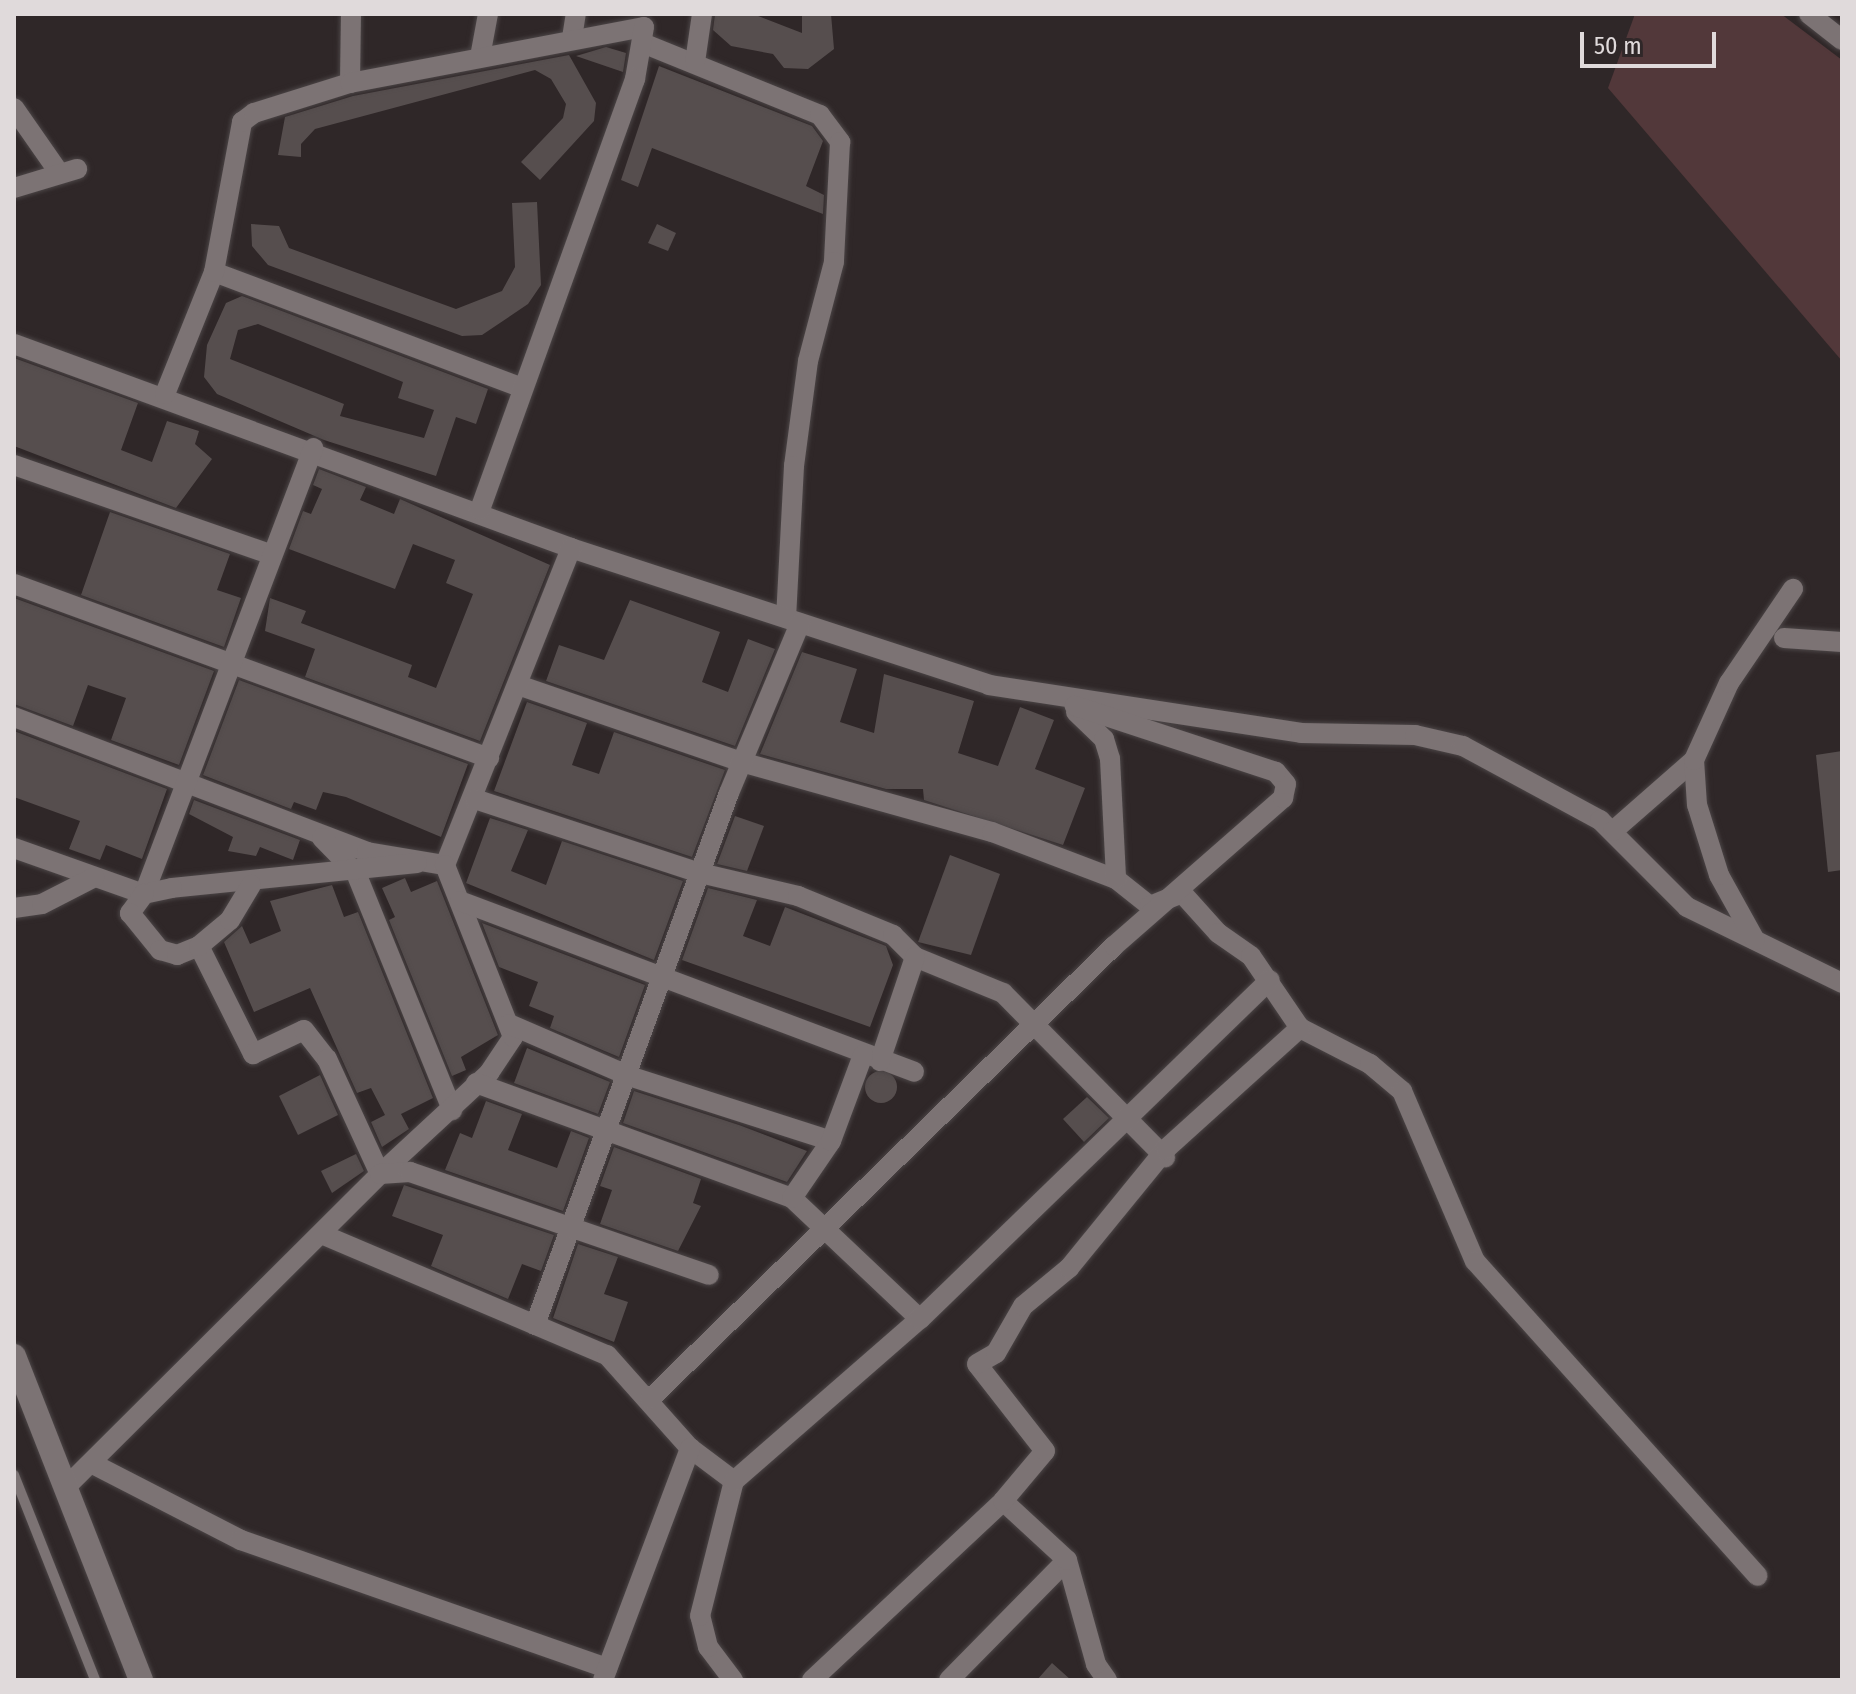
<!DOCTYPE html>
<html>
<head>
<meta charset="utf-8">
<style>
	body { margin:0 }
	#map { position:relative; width:1856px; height:1694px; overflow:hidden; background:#2f2728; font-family:"Fira Sans Condensed",sans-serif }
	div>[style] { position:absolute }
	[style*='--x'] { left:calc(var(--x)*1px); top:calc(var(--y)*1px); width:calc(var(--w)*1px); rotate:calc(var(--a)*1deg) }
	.green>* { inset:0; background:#52383a }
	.building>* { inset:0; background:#564e4e }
	.round { border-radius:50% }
	.roads { filter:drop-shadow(0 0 2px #4b4546) drop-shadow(0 0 2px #4b4546) }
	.lane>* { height:10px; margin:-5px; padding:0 5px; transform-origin:5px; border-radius:5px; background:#7c7374 }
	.street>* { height:20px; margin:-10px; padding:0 10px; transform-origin:10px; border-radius:10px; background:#7c7374 }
	.secondary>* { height:24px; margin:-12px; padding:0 12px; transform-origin:12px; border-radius:12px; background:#7c7374 }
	span { translate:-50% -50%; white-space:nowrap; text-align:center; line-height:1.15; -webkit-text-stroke:6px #2f2728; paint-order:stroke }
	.frame { position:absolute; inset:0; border:16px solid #e0dadb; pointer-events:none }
	.scale { position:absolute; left:1580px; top:32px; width:136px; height:36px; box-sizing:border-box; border:4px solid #e0dadb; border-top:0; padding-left:10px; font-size:24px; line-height:28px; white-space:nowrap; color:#e0dadb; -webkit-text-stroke:6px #2f2728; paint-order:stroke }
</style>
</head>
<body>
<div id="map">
	<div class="green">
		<div style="clip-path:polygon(1635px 14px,1781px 14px,1842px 60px,1842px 361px,1608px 88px)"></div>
	</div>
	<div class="building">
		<div style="clip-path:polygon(715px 14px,753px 14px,802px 33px,802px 14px,831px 14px,834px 49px,808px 69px,784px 68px,773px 54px,731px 46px,713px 30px)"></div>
		<div style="clip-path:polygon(606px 47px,626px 53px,623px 72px,576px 56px)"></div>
		<div style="clip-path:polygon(569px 55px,596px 103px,594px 121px,540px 180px,521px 162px,563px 118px,566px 104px,551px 79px,535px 70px,315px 129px,301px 144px,301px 157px,278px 155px,285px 117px,353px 96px)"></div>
		<div style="clip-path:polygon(659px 66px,812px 126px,823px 141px,806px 186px,824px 195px,823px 214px,652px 148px,638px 187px,621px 180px)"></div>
		<div style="clip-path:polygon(537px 202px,541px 285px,528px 304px,482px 335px,462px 336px,268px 265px,252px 246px,251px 224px,279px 226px,289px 248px,456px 309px,502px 291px,515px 267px,512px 203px)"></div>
		<div style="clip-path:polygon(657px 224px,676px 233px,668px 251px,648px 243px)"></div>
		<div style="clip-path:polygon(evenodd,242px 296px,488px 389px,476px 424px,456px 417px,436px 476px,324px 440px,217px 394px,204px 377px,207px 345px,226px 303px,242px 296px,258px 324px,403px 382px,398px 398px,434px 410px,424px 438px,340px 416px,344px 404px,230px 359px,238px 330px,258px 324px)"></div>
		<div style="clip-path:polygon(14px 358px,138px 403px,121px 450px,152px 462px,167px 421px,199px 431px,195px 444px,212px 459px,176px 508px,14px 446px)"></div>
		<div style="clip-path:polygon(319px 469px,366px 487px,360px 500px,394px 514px,400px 499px,550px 565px,480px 741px,305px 677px,315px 649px,265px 631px,270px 598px,306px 611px,301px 623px,412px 665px,408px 677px,436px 688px,473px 594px,446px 583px,455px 560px,413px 544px,395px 589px,289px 549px,303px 511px,311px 514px,322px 489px,313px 485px)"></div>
		<div style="clip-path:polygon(110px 512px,230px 554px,217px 590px,241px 598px,224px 647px,81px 595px)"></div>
		<div style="clip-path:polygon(14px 598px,214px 671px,179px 765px,111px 740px,126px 698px,88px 685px,73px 726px,14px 704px)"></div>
		<div style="clip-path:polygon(630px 600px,720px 632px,702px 682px,728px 692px,748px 639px,775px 649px,735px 746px,546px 681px,559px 645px,604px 660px)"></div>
		<div style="clip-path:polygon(802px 652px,857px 669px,840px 722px,874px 733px,884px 674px,974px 701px,958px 753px,998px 766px,1020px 707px,1054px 720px,1035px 769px,1085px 788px,1063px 845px,924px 800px,923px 789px,886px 789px,760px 754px)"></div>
		<div style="clip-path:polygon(239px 680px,468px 764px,441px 837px,346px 797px,323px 792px,316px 810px,294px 802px,291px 809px,203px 775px)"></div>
		<div style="clip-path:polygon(527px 702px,587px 723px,572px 765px,599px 774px,614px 732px,725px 770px,692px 857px,494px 791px)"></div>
		<div style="clip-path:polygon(14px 731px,167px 789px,142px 859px,106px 845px,100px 860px,69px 849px,80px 821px,14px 797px)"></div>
		<div style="clip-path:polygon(1842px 751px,1842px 870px,1828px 872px,1816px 755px)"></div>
		<div style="clip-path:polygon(194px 800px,300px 840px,293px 860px,260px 847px,256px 856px,228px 851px,233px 837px,189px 814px)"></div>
		<div style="clip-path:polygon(735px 816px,764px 826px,747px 871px,717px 864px)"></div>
		<div style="clip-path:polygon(490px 818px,528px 830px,511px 871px,546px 885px,562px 841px,683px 881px,654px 960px,466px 883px)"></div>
		<div style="clip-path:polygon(950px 855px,1000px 874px,971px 955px,918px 942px)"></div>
		<div style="clip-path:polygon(405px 878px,411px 892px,437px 881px,498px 1035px,461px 1057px,466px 1070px,452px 1076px,389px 920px,395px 917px,382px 888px)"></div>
		<div style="clip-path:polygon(332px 885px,344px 917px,358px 912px,433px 1098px,401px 1114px,409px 1129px,382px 1147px,371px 1122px,385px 1115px,371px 1088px,357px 1093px,310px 988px,254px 1012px,224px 942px,242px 926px,250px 944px,281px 931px,270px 901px)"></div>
		<div style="clip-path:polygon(708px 888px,757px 900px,743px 936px,770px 946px,785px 907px,886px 946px,893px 965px,870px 1027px,682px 960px)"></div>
		<div style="clip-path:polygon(482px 923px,645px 985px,619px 1057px,550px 1028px,554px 1016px,529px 1006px,538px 982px,499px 967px)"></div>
		<div style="clip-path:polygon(527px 1048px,610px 1082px,598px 1114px,514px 1083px)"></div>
		<div class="round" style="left:865px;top:1071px;width:32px;height:32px"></div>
		<div style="clip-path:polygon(320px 1075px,338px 1115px,298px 1135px,279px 1096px)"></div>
		<div style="clip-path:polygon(634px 1091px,739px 1125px,807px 1151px,787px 1182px,623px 1123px)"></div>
		<div style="clip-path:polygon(1087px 1097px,1109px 1118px,1084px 1142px,1063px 1119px)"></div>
		<div style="clip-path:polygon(486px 1101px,522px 1114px,508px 1150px,557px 1168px,571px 1131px,589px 1138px,563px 1211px,445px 1170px,460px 1133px,472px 1138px)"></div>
		<div style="clip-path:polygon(614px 1147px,701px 1179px,693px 1203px,701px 1206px,678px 1251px,600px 1224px,612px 1190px,600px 1186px)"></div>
		<div style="clip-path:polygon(356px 1154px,364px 1171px,332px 1193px,321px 1171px)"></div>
		<div style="clip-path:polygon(404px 1185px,554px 1235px,541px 1271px,522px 1264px,508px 1299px,431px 1266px,443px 1235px,392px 1216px)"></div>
		<div style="clip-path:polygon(578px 1244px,618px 1257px,604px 1294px,628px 1302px,614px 1342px,553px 1318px)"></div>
		<div style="clip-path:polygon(1052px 1663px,1071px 1680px,1037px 1680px)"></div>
	</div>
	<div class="roads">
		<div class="lane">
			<div style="--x:14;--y:1475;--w:220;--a:68.4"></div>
		</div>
		<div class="street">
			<div style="--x:1809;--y:14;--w:42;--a:38.2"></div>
			<div style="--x:572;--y:38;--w:24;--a:-81"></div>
			<div style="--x:645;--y:44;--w:189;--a:22.1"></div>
			<div style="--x:820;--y:115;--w:34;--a:53"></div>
			<div style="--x:840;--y:142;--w:120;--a:92.9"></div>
			<div style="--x:834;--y:262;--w:102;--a:104.7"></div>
			<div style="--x:808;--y:361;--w:106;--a:97.6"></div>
			<div style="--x:794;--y:466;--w:152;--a:93"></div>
			<div style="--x:480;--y:57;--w:44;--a:-79.5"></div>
			<div style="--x:695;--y:62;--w:49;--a:-81.7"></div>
			<div style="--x:350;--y:83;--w:69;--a:-89.2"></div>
			<div style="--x:14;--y:108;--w:80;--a:55.1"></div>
			<div style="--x:14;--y:188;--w:66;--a:-16.8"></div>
			<div style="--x:214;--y:272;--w:330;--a:20.6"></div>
			<div style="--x:14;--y:344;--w:593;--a:20.12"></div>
			<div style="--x:571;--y:548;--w:440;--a:18.1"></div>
			<div style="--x:989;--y:685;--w:316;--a:8.7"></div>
			<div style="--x:1301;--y:733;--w:114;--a:1"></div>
			<div style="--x:1415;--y:735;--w:49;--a:12.9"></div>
			<div style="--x:1463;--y:746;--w:156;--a:28.4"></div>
			<div style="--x:1600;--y:820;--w:123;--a:45"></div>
			<div style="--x:1687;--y:907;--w:173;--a:26.1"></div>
			<div style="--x:165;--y:394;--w:131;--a:-68.1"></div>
			<div style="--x:214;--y:272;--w:153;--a:-79.4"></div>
			<div style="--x:242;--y:122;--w:15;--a:-37"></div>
			<div style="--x:254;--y:113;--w:101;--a:-17.4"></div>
			<div style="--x:350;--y:83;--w:299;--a:-10.8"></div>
			<div style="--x:644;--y:27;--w:53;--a:99.8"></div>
			<div style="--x:635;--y:79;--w:458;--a:109.8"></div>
			<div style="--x:14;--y:465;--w:273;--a:19.2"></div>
			<div style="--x:14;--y:584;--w:506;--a:20.12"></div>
			<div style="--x:1784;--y:638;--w:58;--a:3.9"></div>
			<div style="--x:518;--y:685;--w:240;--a:19"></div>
			<div style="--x:745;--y:763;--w:256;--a:15.6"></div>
			<div style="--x:992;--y:832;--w:133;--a:20.8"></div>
			<div style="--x:1116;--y:879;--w:43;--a:38.5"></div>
			<div style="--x:1150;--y:906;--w:35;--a:-22"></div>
			<div style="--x:1182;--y:893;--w:54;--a:48"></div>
			<div style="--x:1218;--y:933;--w:40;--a:34.9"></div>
			<div style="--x:1251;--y:956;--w:87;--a:55.8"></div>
			<div style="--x:1300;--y:1028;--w:79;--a:27.2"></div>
			<div style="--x:1370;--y:1064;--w:42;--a:40.2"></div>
			<div style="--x:1402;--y:1091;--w:185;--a:66.8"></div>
			<div style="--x:1475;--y:1261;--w:423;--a:48.1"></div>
			<div style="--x:1076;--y:712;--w:39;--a:44"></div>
			<div style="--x:1104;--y:739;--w:21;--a:73"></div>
			<div style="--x:1110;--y:759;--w:120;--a:87.1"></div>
			<div style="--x:14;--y:717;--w:378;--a:20.9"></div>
			<div style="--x:367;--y:852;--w:79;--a:9.5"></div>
			<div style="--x:445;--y:865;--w:341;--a:-68.3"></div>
			<div style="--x:475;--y:799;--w:237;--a:18.2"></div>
			<div style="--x:700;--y:873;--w:101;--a:13.2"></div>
			<div style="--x:798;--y:896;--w:103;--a:22.3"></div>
			<div style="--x:893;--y:935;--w:31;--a:45"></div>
			<div style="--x:915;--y:957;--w:95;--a:22.2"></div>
			<div style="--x:1003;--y:993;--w:231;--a:45.4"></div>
			<div style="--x:1613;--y:831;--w:108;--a:-41.2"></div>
			<div style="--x:322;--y:838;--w:49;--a:45.8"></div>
			<div style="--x:356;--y:873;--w:256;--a:67.9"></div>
			<div style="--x:14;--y:848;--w:138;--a:19.5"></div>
			<div style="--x:144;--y:894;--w:477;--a:-69.2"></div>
			<div style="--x:417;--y:863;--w:246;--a:174.2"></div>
			<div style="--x:172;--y:888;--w:29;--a:168"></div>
			<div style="--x:144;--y:894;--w:24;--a:126"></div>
			<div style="--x:130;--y:913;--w:48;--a:51"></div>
			<div style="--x:160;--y:950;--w:18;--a:16"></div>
			<div style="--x:177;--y:955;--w:24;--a:-22"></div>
			<div style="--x:199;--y:946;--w:121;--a:63.4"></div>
			<div style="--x:253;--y:1054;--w:56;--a:-25.2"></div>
			<div style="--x:304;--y:1030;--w:37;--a:52"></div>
			<div style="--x:327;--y:1059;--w:127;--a:65.3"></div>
			<div style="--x:380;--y:1174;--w:149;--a:-42.8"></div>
			<div style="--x:489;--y:1073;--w:43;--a:-56.3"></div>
			<div style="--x:513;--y:1037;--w:185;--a:-111.6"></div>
			<div style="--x:460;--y:901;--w:485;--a:20.6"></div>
			<div style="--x:14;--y:908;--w:28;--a:-8"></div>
			<div style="--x:42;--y:904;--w:59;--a:-27"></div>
			<div style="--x:1755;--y:940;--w:74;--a:-119"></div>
			<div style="--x:1719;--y:875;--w:73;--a:-107.4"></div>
			<div style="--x:1697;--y:805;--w:45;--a:-93.8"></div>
			<div style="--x:1694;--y:760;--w:85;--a:-65.6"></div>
			<div style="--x:1729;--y:683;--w:114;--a:-55.8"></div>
			<div style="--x:199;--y:946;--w:40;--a:-40"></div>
			<div style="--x:230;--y:920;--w:41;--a:-59"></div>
			<div style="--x:509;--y:1024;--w:131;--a:23.4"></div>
			<div style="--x:629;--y:1076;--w:212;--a:17.8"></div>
			<div style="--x:880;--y:1061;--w:110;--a:-71.4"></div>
			<div style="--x:476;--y:1083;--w:336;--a:20"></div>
			<div style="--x:792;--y:1198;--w:176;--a:43.4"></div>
			<div style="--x:792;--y:1198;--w:69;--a:-55.6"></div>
			<div style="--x:831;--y:1141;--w:92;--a:-69.6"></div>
			<div style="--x:326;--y:1236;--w:305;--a:23"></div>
			<div style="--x:607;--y:1355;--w:125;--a:48.3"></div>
			<div style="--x:690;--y:1448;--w:55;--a:36.9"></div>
			<div style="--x:535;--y:1325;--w:566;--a:-69.97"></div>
			<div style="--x:729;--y:793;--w:184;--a:-67.3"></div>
			<div style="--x:650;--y:1399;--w:648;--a:-44.31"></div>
			<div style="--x:1114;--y:946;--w:225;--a:-41.2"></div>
			<div style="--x:1283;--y:798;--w:14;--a:-78"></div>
			<div style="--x:1286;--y:784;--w:16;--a:-130"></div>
			<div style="--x:1276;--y:772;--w:212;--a:-161.8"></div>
			<div style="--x:91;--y:1463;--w:169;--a:27.2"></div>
			<div style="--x:241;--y:1540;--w:388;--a:19.3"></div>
			<div style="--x:68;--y:1485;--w:441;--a:-44.9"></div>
			<div style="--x:380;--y:1174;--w:30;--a:-4"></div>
			<div style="--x:410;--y:1172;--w:316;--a:19"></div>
			<div style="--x:603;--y:1680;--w:248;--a:-69.4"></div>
			<div style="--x:733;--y:1680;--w:41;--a:-127.1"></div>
			<div style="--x:708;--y:1647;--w:32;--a:-104"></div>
			<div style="--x:700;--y:1616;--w:139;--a:-75.9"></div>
			<div style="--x:734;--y:1481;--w:247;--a:-41.1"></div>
			<div style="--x:920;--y:1319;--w:487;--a:-44.1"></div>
			<div style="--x:812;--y:1680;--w:262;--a:-43.1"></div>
			<div style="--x:949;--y:1680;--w:168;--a:-45.5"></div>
			<div style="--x:1107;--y:1680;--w:19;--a:-125"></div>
			<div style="--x:1096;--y:1664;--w:108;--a:-105.6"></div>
			<div style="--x:1067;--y:1560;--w:87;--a:-137.3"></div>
			<div style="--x:1003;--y:1501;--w:65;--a:-50"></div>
			<div style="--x:1045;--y:1451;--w:110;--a:-128"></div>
			<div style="--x:977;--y:1364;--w:22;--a:-30"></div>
			<div style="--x:996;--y:1353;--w:54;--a:-60.1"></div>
			<div style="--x:1023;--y:1306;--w:60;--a:-39.6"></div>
			<div style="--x:1069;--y:1268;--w:154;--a:-50.8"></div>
			<div style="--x:1166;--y:1149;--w:181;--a:-42.1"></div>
		</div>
		<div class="secondary">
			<div style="--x:14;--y:1356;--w:348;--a:68.6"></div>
		</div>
	</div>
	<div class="frame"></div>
	<div class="scale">50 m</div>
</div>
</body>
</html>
